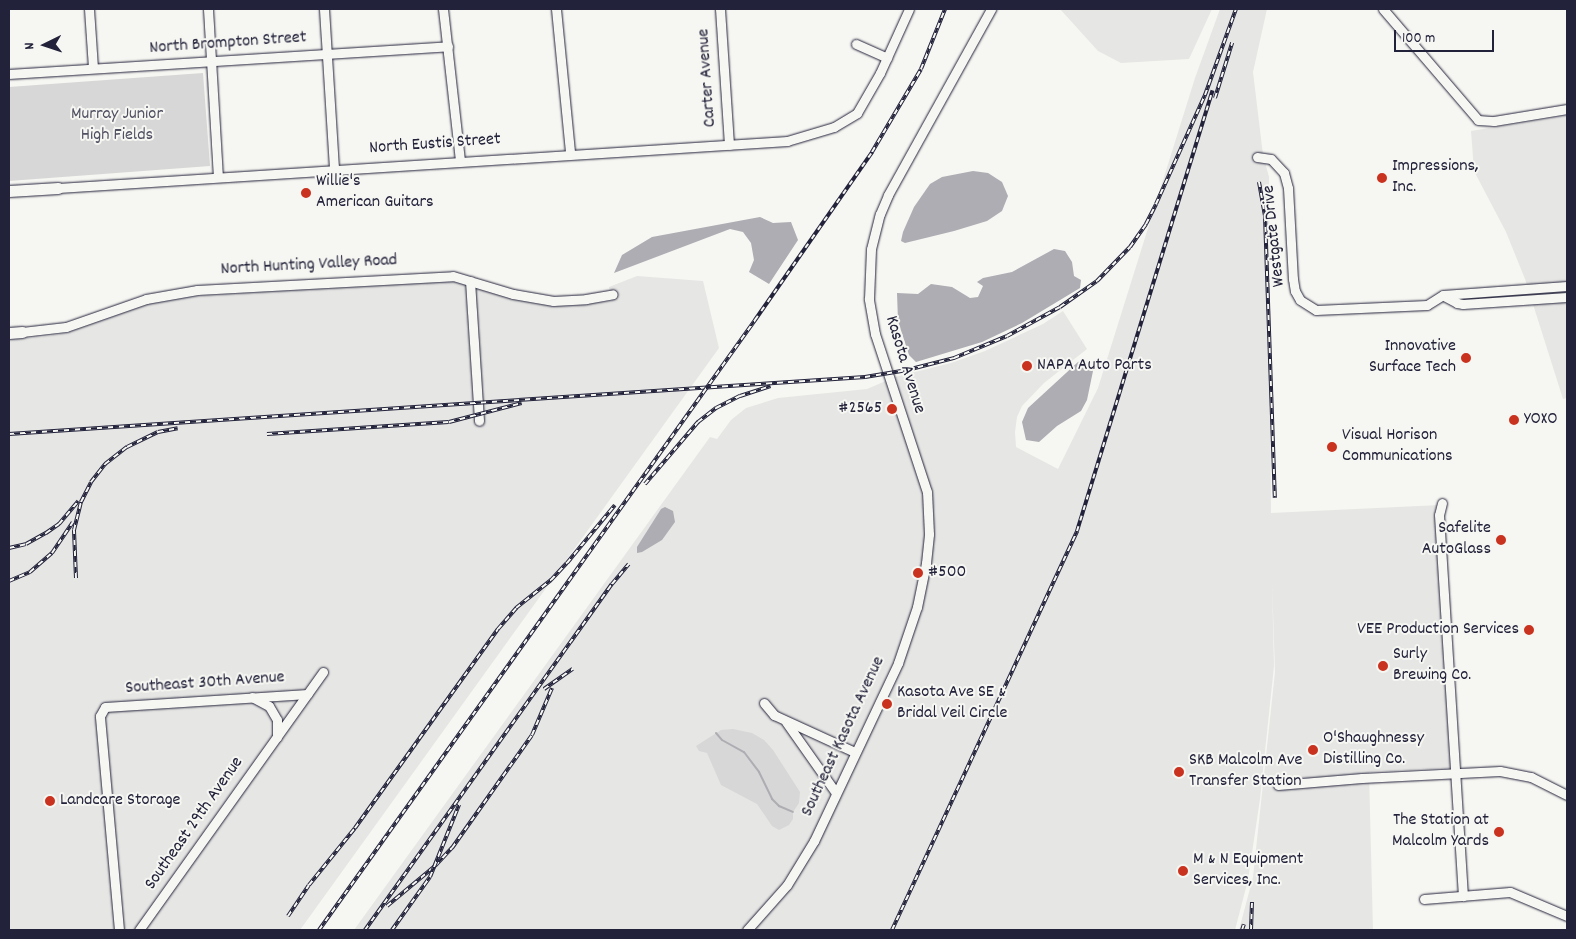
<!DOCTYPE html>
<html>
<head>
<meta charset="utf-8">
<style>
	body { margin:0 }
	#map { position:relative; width:1576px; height:939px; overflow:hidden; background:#f6f6f2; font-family:Dekko,sans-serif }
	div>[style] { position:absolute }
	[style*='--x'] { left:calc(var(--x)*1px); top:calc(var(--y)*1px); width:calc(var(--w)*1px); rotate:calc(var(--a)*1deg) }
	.built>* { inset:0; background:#e6e6e4 }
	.green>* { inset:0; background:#d7d7d7 }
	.water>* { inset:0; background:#adadb3 }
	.stream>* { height:2px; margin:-1px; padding:0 1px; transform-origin:1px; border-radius:1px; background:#adadb3 }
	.roads { filter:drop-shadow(0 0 1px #22223b) drop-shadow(0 0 1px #22223b) }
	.minor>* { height:9px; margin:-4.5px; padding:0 4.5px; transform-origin:4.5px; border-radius:4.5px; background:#f6f6f2 }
	.major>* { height:11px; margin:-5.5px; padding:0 5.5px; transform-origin:5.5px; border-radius:5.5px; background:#f6f6f2 }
	.rail>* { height:4px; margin-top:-2px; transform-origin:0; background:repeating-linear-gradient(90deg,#f6f6f2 0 5.5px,#22223b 0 11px); box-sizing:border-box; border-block:1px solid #22223b }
	.dots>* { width:14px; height:14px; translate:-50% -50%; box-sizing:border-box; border:2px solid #f6f6f2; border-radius:50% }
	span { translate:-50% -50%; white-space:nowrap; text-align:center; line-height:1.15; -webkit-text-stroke:4px #f6f6f2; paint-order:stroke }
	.street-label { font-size:18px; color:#22223b }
	.park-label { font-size:18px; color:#4f4f62 }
	.poi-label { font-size:18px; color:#22223b }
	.left { translate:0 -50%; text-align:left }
	.right { translate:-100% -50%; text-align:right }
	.frame { position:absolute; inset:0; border:10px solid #22223b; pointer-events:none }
	.north { position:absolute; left:20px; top:20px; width:50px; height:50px; -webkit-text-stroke:4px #f6f6f2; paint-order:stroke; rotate:266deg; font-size:14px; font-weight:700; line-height:20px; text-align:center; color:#22223b }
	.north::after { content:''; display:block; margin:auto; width:18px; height:22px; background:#22223b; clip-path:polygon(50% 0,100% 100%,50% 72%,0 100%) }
	.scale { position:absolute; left:1394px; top:30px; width:100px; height:22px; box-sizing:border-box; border:2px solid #22223b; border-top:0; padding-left:6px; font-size:15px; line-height:18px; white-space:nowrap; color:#22223b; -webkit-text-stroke:4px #f6f6f2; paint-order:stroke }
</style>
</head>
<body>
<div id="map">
	<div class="built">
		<div style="clip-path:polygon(1060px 9px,1212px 9px,1189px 59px,1121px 63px,1098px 51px)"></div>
		<div style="clip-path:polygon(1220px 9px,1267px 9px,1253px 72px,1263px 155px,1269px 177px,1271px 513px,1440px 505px,1452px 768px,1369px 772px,1373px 930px,1239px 930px,1253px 877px,1275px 672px,1272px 582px,1274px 666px,1260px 799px,1248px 880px,1235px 930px,354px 930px,710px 437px,717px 439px,731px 420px,746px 408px,778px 398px,867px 389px,895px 377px,951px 363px,985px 351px,1043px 324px,1063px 311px,1087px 349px,1044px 383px,1022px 406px,1017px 417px,1015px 432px,1016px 447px,1058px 469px,1098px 388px,1195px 78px)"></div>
		<div style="clip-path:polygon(1567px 115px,1567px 398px,1563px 399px,1525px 279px,1506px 232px,1474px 171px,1471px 131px)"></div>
		<div style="clip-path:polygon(637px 276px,703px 281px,719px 348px,300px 930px,9px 930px,9px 339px,43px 337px,66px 333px,150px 303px,177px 297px,451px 281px,537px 304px,558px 306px,612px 301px,609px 287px)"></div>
	</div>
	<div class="green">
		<div style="clip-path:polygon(203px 73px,210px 166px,9px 181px,9px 87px)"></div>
		<div style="clip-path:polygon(733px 729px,752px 733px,764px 740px,773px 750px,800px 792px,799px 803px,793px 812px,793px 819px,789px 825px,779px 830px,772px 826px,757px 804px,721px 785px,707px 753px,699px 751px,696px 746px,721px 730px)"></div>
	</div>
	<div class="water">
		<div style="clip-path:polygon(973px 171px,988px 173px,1002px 182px,1008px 196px,1002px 211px,987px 221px,954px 231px,905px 243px,901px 241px,903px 232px,914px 207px,930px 184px,942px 177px)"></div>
		<div style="clip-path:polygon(760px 217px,773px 223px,791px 222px,798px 240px,769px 284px,749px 272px,754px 260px,751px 243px,743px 232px,730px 229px,614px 273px,622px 255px,652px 237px)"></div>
		<div style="clip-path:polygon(1054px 249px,1065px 251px,1072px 262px,1074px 276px,1081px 280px,1080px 288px,1022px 323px,982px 342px,916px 362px,909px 355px,898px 321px,897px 293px,918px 294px,931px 284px,952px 287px,970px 298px,978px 297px,983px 286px,977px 282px,983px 278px,1012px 272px)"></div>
		<div style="clip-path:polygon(1085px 360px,1093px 371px,1087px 400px,1081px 411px,1057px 426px,1039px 442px,1026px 440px,1022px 422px,1028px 408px,1078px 362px)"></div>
		<div style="clip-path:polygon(665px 507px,673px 511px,675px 522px,662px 540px,642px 552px,637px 553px,637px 547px,661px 509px)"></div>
	</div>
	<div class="stream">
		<div style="--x:716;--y:733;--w:9;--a:49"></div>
		<div style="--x:722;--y:740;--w:25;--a:29"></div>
		<div style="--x:744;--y:752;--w:25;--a:53"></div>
		<div style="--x:759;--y:772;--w:30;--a:64"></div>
		<div style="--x:772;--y:799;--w:10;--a:45"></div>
		<div style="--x:779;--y:806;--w:15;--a:23"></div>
	</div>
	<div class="roads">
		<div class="minor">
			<div style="--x:89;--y:9;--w:59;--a:86.1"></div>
			<div style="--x:208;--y:9;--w:168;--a:86.6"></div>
			<div style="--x:324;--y:9;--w:161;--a:86.4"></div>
			<div style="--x:443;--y:9;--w:153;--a:83.6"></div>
			<div style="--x:556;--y:9;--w:145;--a:84.4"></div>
			<div style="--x:720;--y:9;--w:136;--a:86.2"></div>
			<div style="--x:1383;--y:9;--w:146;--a:49.4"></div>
			<div style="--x:1478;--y:120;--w:16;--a:4"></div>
			<div style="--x:1494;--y:121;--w:74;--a:-9.3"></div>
			<div style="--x:856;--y:44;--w:34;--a:24"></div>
			<div style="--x:9;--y:74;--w:440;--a:-3.6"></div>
			<div style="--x:1257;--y:157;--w:14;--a:8"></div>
			<div style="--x:1271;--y:159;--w:19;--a:47"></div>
			<div style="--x:1284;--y:173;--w:16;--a:75"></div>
			<div style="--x:1288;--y:188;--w:91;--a:86.9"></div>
			<div style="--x:1293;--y:279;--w:12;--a:81"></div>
			<div style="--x:1295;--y:291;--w:10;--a:61"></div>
			<div style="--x:1300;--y:300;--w:19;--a:32"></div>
			<div style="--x:1316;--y:310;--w:111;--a:-2.6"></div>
			<div style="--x:1427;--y:305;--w:19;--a:-32"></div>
			<div style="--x:1443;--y:295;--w:124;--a:-4.2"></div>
			<div style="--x:58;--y:188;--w:731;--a:-3.69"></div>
			<div style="--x:787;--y:141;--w:49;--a:-16.6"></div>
			<div style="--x:834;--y:127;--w:27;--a:-31"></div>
			<div style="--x:857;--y:113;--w:46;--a:-60.1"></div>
			<div style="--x:880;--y:73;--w:70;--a:-65.6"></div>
			<div style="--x:470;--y:281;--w:140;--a:86.3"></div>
			<div style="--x:1444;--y:296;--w:15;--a:28"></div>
			<div style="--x:1457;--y:303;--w:6;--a:9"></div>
			<div style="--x:1463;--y:304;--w:104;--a:-3.9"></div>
			<div style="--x:22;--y:332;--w:44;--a:-6.5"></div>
			<div style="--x:66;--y:327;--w:85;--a:-19.3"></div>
			<div style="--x:146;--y:299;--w:52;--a:-10"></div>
			<div style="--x:197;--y:290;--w:256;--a:-3.1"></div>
			<div style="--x:453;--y:276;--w:63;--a:16.7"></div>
			<div style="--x:513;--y:294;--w:41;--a:9.9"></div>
			<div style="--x:553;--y:301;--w:33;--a:-3"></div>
			<div style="--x:586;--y:299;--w:27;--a:-10"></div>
			<div style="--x:1442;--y:503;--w:12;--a:104"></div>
			<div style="--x:1439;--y:515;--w:382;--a:86.4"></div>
			<div style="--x:252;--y:697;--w:19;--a:28"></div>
			<div style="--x:269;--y:706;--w:16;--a:60"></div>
			<div style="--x:277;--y:720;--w:17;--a:90"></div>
			<div style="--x:764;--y:703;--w:16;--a:50"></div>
			<div style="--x:774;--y:715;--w:89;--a:24.6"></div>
			<div style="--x:786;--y:722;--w:87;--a:54.8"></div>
			<div style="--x:1278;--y:785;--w:84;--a:-4.8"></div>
			<div style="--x:1362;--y:778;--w:138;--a:-2.9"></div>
			<div style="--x:1500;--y:771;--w:32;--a:11"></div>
			<div style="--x:1531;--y:777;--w:40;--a:26.6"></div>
			<div style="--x:1424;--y:899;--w:86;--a:-4.7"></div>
			<div style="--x:1510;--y:892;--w:62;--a:22.8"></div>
			<div style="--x:119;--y:930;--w:215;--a:-95.1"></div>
			<div style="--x:100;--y:716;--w:10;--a:-61"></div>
			<div style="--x:105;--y:707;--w:203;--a:-3.7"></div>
			<div style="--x:139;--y:930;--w:317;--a:-54.5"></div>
			<div style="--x:747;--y:930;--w:60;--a:-48.4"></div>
			<div style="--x:787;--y:885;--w:52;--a:-58.5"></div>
			<div style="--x:814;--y:841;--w:197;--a:-64.7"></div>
			<div style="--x:898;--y:663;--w:59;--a:-71.3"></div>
			<div style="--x:917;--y:607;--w:45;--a:-78.4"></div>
			<div style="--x:926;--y:563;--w:29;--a:-84"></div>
			<div style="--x:929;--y:534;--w:42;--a:-92.7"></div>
			<div style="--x:927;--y:492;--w:166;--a:-108.2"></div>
			<div style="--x:875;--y:334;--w:36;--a:-100"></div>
			<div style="--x:869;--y:299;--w:50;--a:-87.7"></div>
			<div style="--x:871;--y:249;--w:36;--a:-76"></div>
			<div style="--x:880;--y:214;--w:21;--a:-67"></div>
			<div style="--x:888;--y:195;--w:213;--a:-61"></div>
		</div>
		<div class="major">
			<div style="--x:9;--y:191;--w:49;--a:-3.5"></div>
			<div style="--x:9;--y:333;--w:13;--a:-4"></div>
		</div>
	</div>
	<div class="rail">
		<div style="--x:1215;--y:98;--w:58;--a:-72.8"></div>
		<div style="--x:1259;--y:182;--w:35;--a:80"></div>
		<div style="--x:1265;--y:216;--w:282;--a:88"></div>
		<div style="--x:9;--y:434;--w:858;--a:-3.81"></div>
		<div style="--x:865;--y:377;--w:43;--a:-9.5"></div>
		<div style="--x:907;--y:370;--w:49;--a:-14.3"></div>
		<div style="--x:954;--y:358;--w:57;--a:-22.5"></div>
		<div style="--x:1007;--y:336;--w:60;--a:-28.7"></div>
		<div style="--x:1060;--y:307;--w:45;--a:-35.1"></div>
		<div style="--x:1097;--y:281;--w:47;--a:-45.9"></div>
		<div style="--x:1130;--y:247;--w:28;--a:-55"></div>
		<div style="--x:1146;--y:224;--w:22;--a:-63"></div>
		<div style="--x:1156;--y:204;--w:120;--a:-65.8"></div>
		<div style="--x:1205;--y:95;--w:91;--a:-70.2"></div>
		<div style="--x:267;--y:434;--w:182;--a:-3.8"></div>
		<div style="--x:449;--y:422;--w:75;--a:-14.6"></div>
		<div style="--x:645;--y:484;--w:82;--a:-49.5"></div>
		<div style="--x:698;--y:422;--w:23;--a:-38"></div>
		<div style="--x:716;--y:408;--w:27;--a:-27"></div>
		<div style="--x:740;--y:396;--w:32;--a:-18"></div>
		<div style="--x:9;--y:548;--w:17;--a:-13"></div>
		<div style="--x:26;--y:544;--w:23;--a:-29"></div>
		<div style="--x:46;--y:533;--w:16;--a:-35"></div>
		<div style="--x:59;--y:524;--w:30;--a:-50"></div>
		<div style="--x:76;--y:578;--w:48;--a:-92.4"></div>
		<div style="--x:74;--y:530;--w:29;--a:-76"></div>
		<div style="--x:81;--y:502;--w:22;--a:-63"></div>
		<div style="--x:91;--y:482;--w:23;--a:-52"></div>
		<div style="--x:105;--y:464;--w:28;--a:-38"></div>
		<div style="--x:127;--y:447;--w:34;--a:-26"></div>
		<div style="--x:158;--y:432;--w:20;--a:-11"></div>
		<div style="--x:9;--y:581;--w:23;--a:-23"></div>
		<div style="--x:30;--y:572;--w:29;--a:-41"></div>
		<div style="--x:52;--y:553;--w:37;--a:-56"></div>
		<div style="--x:544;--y:689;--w:35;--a:-35"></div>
		<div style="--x:387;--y:906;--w:62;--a:-39.8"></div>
		<div style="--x:435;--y:866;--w:25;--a:-47"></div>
		<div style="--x:452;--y:848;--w:138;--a:-54.7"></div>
		<div style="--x:532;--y:735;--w:51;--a:-66.9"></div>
		<div style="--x:288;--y:916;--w:37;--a:-56"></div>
		<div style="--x:309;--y:885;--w:73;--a:-51.1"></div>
		<div style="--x:355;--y:828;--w:245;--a:-54.3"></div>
		<div style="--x:498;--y:629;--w:28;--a:-49"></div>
		<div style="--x:516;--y:608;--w:45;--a:-38.7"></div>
		<div style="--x:551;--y:580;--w:23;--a:-47"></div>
		<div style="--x:567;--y:563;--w:75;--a:-50.4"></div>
		<div style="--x:319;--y:930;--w:750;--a:-54.44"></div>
		<div style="--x:755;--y:320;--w:205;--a:-55.1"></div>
		<div style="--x:872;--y:152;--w:96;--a:-59.4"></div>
		<div style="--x:921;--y:69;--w:65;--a:-68.2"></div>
		<div style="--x:365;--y:930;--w:425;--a:-54.5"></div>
		<div style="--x:612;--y:584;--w:26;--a:-50"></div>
		<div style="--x:392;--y:930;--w:65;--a:-54.4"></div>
		<div style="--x:430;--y:877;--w:78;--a:-68.1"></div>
		<div style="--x:892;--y:930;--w:440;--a:-65.1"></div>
		<div style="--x:1077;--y:531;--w:461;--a:-72.9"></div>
		<div style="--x:1242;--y:930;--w:6;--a:-72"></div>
		<div style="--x:1251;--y:930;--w:28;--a:-88"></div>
	</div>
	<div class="dots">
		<div style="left:1382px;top:178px;background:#c8321e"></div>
		<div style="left:306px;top:193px;background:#c8321e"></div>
		<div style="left:1466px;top:358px;background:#c8321e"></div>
		<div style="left:1027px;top:366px;background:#c8321e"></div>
		<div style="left:892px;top:409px;background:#c8321e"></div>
		<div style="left:1514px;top:420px;background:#c8321e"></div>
		<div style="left:1332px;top:447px;background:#c8321e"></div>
		<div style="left:1501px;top:540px;background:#c8321e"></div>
		<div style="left:918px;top:573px;background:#c8321e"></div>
		<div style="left:1529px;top:630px;background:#c8321e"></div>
		<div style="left:1383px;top:666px;background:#c8321e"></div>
		<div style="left:887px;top:704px;background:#c8321e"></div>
		<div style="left:1313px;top:750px;background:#c8321e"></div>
		<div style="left:1179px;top:772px;background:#c8321e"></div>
		<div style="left:50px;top:801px;background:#c8321e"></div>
		<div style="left:1499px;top:832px;background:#c8321e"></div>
		<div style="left:1183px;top:871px;background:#c8321e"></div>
	</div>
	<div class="street-label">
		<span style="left:228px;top:44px;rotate:-4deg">North Brompton Street</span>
		<span style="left:708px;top:78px;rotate:-94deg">Carter Avenue</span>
		<span style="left:435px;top:145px;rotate:-4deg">North Eustis Street</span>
		<span style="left:1275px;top:236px;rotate:-96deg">Westgate Drive</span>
		<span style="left:309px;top:266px;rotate:-3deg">North Hunting Valley Road</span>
		<span style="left:904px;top:365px;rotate:73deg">Kasota Avenue</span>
		<span style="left:205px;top:684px;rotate:-4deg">Southeast 30th Avenue</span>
		<span style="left:844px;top:737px;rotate:-65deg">Southeast Kasota Avenue</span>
		<span style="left:195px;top:824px;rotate:-55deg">Southeast 29th Avenue</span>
	</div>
	<div class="park-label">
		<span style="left:117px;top:126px">Murray Junior<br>High Fields</span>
	</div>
	<div class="poi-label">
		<span class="left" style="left:1392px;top:178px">Impressions,<br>Inc.</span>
		<span class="left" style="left:316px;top:193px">Willie's<br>American Guitars</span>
		<span class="right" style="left:1456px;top:358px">Innovative<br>Surface Tech</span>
		<span class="left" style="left:1037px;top:366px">NAPA Auto Parts</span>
		<span class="right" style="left:882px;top:409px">#2565</span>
		<span class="left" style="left:1524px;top:420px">YOXO</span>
		<span class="left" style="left:1342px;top:447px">Visual Horison<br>Communications</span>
		<span class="right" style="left:1491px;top:540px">Safelite<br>AutoGlass</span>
		<span class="left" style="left:928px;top:573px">#500</span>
		<span class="right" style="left:1519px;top:630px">VEE Production Services</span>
		<span class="left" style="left:1393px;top:666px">Surly<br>Brewing Co.</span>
		<span class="left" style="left:897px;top:704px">Kasota Ave SE &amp;<br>Bridal Veil Circle</span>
		<span class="left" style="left:1323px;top:750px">O'Shaughnessy<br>Distilling Co.</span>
		<span class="left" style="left:1189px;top:772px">SKB Malcolm Ave<br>Transfer Station</span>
		<span class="left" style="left:60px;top:801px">Landcare Storage</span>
		<span class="right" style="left:1489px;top:832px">The Station at<br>Malcolm Yards</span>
		<span class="left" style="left:1193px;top:871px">M &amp; N Equipment<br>Services, Inc.</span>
	</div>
	<div class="frame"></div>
	<div class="north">N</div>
	<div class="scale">100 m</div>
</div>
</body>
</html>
